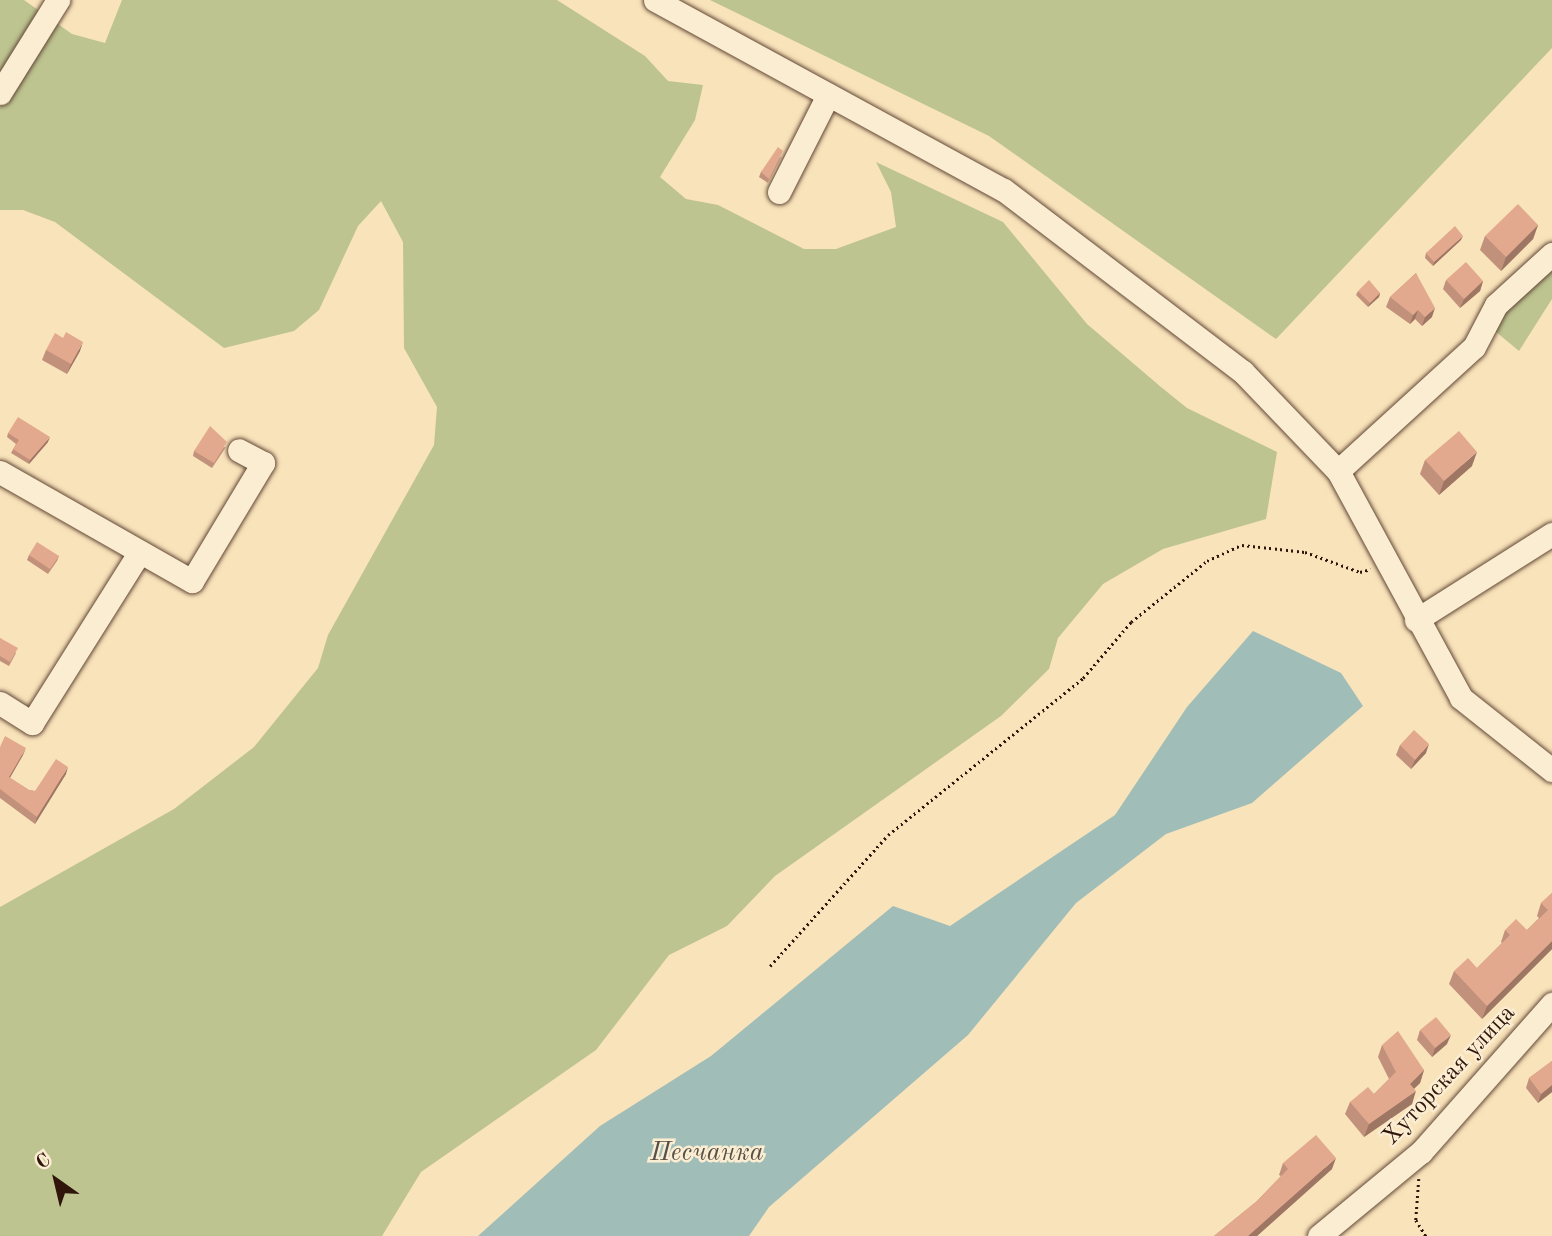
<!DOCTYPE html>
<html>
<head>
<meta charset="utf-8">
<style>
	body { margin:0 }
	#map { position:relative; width:1552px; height:1236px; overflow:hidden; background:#f9e3ba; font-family:"Old Standard TT",serif }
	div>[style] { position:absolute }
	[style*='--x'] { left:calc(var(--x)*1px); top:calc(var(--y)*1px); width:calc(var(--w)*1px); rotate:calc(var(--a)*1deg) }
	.green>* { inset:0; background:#bdc490 }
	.water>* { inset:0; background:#a0bdb8 }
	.path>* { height:2.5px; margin-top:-1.25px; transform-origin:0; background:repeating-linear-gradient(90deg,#30150b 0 2px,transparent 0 5.5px) }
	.roads { filter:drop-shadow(0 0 2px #624837) drop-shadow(0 0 2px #624837) }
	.minor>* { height:23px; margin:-11.5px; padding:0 11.5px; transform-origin:11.5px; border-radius:11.5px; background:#fbedd2 }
	.wall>* { inset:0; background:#c2917b }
	.shaded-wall>* { inset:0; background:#9e7664 }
	.building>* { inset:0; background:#e2a98f }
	span { translate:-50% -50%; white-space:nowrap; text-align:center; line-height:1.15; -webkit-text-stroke:5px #fbedd2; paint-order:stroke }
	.street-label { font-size:24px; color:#30150b }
	.water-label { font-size:26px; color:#575048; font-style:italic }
	.north { position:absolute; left:21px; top:1145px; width:70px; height:70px; -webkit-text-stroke:5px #fbedd2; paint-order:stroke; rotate:326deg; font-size:19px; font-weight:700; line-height:28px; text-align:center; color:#30150b }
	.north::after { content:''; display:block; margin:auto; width:24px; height:32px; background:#30150b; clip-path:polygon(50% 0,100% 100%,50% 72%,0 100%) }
</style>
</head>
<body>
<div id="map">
	<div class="green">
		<div style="clip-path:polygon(0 0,24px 0,72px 34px,105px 43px,122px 0,557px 0,645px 56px,668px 81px,703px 85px,695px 120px,660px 177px,686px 199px,718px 205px,804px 249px,836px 249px,896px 227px,891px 192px,876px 162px,1003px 222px,1087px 324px,1161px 387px,1187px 408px,1277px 452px,1266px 519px,1163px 549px,1103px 584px,1058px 638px,1049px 669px,1001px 716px,775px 876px,727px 926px,669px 955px,596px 1050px,421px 1172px,382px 1236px,0 1236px,0 907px,174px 809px,254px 747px,318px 668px,328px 635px,434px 445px,437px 407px,404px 348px,403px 242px,381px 201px,358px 226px,319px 310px,294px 331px,224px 348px,55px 222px,23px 210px,0 210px)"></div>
		<div style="clip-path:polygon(710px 0,1552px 0,1552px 48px,1276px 339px,989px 136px)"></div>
		<div style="clip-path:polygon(1552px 269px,1552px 299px,1519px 351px,1495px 331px,1508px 303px)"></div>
	</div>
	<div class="water">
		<div style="clip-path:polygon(1253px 631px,1341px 673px,1363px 706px,1252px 803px,1166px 834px,1076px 903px,968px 1035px,769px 1207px,749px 1236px,478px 1236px,600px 1126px,711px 1056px,893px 906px,950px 926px,1115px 815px,1187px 707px)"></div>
	</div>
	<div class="path">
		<div style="--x:770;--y:966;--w:176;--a:-48"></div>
		<div style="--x:888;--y:835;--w:250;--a:-38.8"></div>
		<div style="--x:1083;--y:678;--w:74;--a:-49.4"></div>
		<div style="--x:1131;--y:622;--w:97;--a:-38.8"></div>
		<div style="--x:1207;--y:561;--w:38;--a:-25"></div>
		<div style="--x:1242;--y:545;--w:63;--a:6.3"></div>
		<div style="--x:1305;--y:552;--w:59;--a:20"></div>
		<div style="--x:1360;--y:572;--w:11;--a:-15"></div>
		<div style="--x:1419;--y:1179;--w:41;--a:94.2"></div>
		<div style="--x:1416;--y:1220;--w:19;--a:58"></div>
	</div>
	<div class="roads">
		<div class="minor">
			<div style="--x:655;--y:0;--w:397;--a:28.6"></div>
			<div style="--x:1004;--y:190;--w:300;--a:37.3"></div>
			<div style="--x:1243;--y:372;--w:137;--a:46.2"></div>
			<div style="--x:1338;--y:471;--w:258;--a:61.5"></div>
			<div style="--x:1461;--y:698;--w:116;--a:38.4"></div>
			<div style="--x:0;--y:93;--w:110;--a:-58.1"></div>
			<div style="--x:779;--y:192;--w:109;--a:-63.2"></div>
			<div style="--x:1338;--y:471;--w:184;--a:-42.4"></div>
			<div style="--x:1474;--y:347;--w:47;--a:-62.4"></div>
			<div style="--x:1496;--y:305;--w:76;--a:-42.3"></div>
			<div style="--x:0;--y:472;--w:221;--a:29.6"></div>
			<div style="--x:192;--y:581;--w:138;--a:-59"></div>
			<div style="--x:263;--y:463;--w:27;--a:-152"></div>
			<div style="--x:1416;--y:620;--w:161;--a:-32.3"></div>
			<div style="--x:0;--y:703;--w:38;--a:32"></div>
			<div style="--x:32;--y:723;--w:199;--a:-57.8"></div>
			<div style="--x:1319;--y:1236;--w:132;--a:-39.5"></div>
			<div style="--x:1421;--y:1152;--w:198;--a:-48.5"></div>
		</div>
	</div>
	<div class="wall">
		<div style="clip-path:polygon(782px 156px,768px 183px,759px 177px,761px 172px)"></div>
		<div style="clip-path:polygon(1538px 225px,1533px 239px,1501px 271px,1480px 250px,1485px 236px)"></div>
		<div style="clip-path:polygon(1461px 240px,1433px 266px,1425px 258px,1426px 253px)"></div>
		<div style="clip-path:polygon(1416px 273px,1432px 317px,1422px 326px,1415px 319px,1410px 324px,1386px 307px,1390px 297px)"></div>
		<div style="clip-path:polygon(1446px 280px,1483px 281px,1480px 291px,1460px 308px,1443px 289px)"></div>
		<div style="clip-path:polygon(1358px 291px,1380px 293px,1379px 297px,1368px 307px,1356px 295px)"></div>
		<div style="clip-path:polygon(63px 338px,80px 351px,67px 374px,42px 360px,46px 350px)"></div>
		<div style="clip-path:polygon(8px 433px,48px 442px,29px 464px,11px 453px,16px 444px,7px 437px)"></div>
		<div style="clip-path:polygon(226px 447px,212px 468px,193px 456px,194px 451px)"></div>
		<div style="clip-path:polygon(1425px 460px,1472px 466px,1439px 495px,1420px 474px)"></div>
		<div style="clip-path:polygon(29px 555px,59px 556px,57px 561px,48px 574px,27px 560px)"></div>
		<div style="clip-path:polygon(0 638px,16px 653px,9px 666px,0 661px)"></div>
		<div style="clip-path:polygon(1400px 745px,1426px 753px,1411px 769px,1396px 755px)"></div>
		<div style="clip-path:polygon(0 747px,23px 755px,10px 778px,29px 790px,35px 791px,66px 774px,35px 824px,0 798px)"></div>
		<div style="clip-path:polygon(1552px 893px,1552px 949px,1482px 1019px,1449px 984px,1454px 971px,1477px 968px,1502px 943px,1501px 942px,1505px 930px,1527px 930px,1539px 918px,1537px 916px,1541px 903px)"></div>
		<div style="clip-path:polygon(1420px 1030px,1447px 1044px,1432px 1057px,1417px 1040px)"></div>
		<div style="clip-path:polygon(1382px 1045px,1424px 1070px,1420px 1083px,1414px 1089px,1412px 1104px,1364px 1137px,1345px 1114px,1350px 1102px,1374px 1094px,1389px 1079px,1378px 1057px)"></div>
		<div style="clip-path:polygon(1552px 1061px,1552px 1092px,1538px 1103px,1526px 1088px,1529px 1078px)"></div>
		<div style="clip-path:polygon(1283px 1163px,1332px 1169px,1257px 1236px,1214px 1236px,1257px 1201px,1281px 1176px,1279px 1175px)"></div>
	</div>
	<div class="shaded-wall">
		<div style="clip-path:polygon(1538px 225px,1533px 239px,1501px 271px,1506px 257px)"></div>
		<div style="clip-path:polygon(1463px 236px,1461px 240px,1433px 266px,1434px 262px)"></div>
		<div style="clip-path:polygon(1483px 281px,1480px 291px,1460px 308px,1464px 299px)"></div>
		<div style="clip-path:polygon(1380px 293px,1379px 297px,1368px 307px,1370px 303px)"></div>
		<div style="clip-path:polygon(1435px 308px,1432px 317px,1422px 326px,1425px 317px)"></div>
		<div style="clip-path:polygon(1418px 310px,1415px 319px,1410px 324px,1413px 315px)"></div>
		<div style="clip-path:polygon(83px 342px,80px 351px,67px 374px,71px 364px)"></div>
		<div style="clip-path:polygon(50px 437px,48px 442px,29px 464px,30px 460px)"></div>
		<div style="clip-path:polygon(1477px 452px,1472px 466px,1439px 495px,1444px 481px)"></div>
		<div style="clip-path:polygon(1429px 744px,1426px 753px,1411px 769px,1415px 760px)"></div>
		<div style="clip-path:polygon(26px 748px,23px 755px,6px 784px,9px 777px)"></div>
		<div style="clip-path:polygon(68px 767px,66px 774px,35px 824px,37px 817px)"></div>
		<div style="clip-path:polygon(1552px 941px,1552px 949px,1482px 1019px,1487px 1006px)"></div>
		<div style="clip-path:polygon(1451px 1035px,1447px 1044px,1432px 1057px,1435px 1048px)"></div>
		<div style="clip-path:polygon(1424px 1070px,1420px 1083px,1405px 1097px,1410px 1084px)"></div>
		<div style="clip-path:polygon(1552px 1085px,1552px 1092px,1538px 1103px,1541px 1094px)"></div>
		<div style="clip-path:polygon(1416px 1091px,1412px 1104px,1364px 1137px,1369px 1124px)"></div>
		<div style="clip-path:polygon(1336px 1158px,1332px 1169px,1257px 1236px,1248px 1236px)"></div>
	</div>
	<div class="building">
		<div style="clip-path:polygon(778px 147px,783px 151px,769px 179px,761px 172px)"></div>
		<div style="clip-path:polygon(1518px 204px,1538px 225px,1506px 257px,1485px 236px)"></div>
		<div style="clip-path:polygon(1455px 226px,1463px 236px,1434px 262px,1426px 253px)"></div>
		<div style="clip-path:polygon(1466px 262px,1483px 281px,1464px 299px,1446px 280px)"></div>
		<div style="clip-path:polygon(1416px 273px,1435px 308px,1425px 317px,1418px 310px,1413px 315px,1390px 297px)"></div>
		<div style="clip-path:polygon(1369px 280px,1380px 293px,1370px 303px,1358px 291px)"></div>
		<div style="clip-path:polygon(66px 332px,83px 342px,71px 364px,46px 350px,55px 333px,63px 338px)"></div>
		<div style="clip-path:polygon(18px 417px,50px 437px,30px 460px,13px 449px,19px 440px,8px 433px)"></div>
		<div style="clip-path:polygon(210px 426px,227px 442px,214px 463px,194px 451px)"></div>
		<div style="clip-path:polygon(1459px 431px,1477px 452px,1444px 481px,1425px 460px)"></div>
		<div style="clip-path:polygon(37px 542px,59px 556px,50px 569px,29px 555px)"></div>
		<div style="clip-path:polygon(0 638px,18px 648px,10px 662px,0 656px)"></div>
		<div style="clip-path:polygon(1414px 730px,1429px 744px,1415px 760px,1400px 745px)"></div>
		<div style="clip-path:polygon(5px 736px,26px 748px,9px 777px,29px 790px,35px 791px,56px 759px,68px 767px,37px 817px,0 789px,0 747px)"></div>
		<div style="clip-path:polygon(1552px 893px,1552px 941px,1487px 1006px,1454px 971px,1468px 958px,1477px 968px,1510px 935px,1505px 930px,1516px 919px,1527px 930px,1548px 910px,1541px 903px)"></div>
		<div style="clip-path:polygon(1436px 1017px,1451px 1035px,1435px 1048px,1420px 1030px)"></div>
		<div style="clip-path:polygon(1398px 1031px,1424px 1070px,1410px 1084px,1416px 1091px,1369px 1124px,1350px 1102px,1368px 1087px,1374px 1094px,1396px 1072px,1382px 1045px)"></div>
		<div style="clip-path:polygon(1552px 1061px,1552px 1085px,1541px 1094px,1529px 1078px)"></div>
		<div style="clip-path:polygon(1316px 1135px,1336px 1158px,1248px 1236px,1214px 1236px,1257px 1201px,1288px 1169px,1283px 1163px)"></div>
	</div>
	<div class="street-label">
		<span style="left:1450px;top:1076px;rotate:-47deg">Хуторская улица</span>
	</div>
	<div class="water-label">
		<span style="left:707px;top:1154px">Песчанка</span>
	</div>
	<div class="north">С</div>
</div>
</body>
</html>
